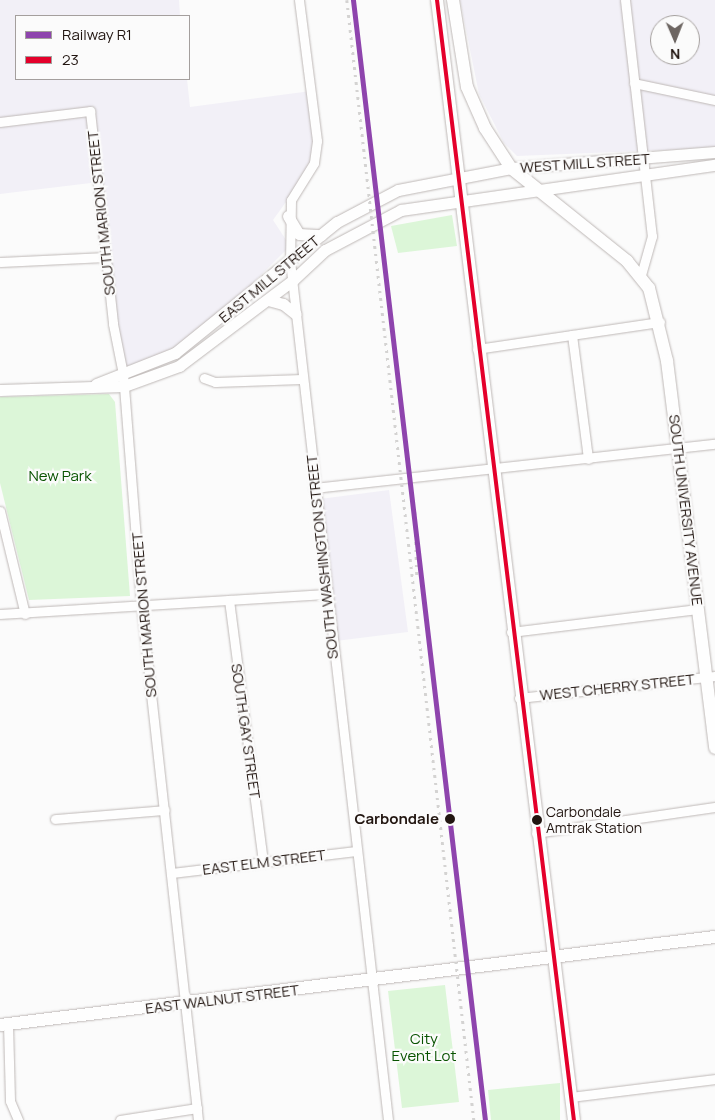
<!DOCTYPE html>
<html>
<head>
<meta charset="utf-8">
<style>
	body { margin:0 }
	#map { position:relative; width:715px; height:1120px; overflow:hidden; background:#fbfbfb; font-family:Manrope,sans-serif }
	div>[style] { position:absolute }
	[style*='--x'] { left:calc(var(--x)*1px); top:calc(var(--y)*1px); width:calc(var(--w)*1px); rotate:calc(var(--a)*1deg) }
	.education>* { inset:0; background:#f2f0f7 }
	.green>* { inset:0; background:#dcf6d8 }
	.roads { filter:drop-shadow(0 0 1px #beb8b6) drop-shadow(0 0 1px #beb8b6) }
	.minor>* { height:9px; margin:-4.5px; padding:0 4.5px; transform-origin:4.5px; border-radius:4.5px; background:#fefefe }
	.major>* { height:11px; margin:-5.5px; padding:0 5.5px; transform-origin:5.5px; border-radius:5.5px; background:#fefefe }
	.highway>* { height:12px; margin:-6px; padding:0 6px; transform-origin:6px; border-radius:6px; background:#fefefe }
	.rail>* { height:2.5px; margin-top:-1.25px; transform-origin:0; background:repeating-linear-gradient(90deg,#d4d3d2 0 2.5px,transparent 0 7.5px) }
	.bus-1>* { height:4px; margin:-2px; padding:0 2px; transform-origin:2px; border-radius:2px; background:#e4002b }
	.rail-1>* { height:5px; margin:-2.5px; padding:0 2.5px; transform-origin:2.5px; border-radius:2.5px; background:#8e44ad }
	.dots>* { width:14px; height:14px; translate:-50% -50%; box-sizing:border-box; border:2px solid #fbfbfb; border-radius:50% }
	span { translate:-50% -50%; white-space:nowrap; text-align:center; line-height:1.15; -webkit-text-stroke:4.5px #fbfbfb; paint-order:stroke }
	.bus-label { font-size:14px; color:#211510 }
	.left { translate:0 -50%; text-align:left }
	.street-label { font-size:15px; color:#211510 }
	.park-label { font-size:15px; color:#085300 }
	.stop-label { font-size:15px; color:#211510; font-weight:700 }
	.right { translate:-100% -50%; text-align:right }
	.legend { position:absolute; left:15px; top:15px; width:175px; height:65px; box-sizing:border-box; background:#fbfbfb; border:1px solid #a49f9d; margin:0; padding:6px 9px; list-style:none; font-size:15px; color:#211510 }
	.legend li { display:flex; align-items:center; gap:10px; height:25px }
	.legend b { width:25px; border:1px solid #a49f9d }
	.north { position:absolute; left:650px; top:15px; width:50px; height:50px; box-sizing:border-box; background:#fbfbfb; border:1px solid #a49f9d; border-radius:50%; rotate:179deg; font-size:14px; font-weight:700; line-height:20px; text-align:center; color:#211510 }
	.north::after { content:''; display:block; margin:auto; width:18px; height:22px; background:#6d6662; clip-path:polygon(50% 0,100% 100%,50% 72%,0 100%) }
</style>
</head>
<body>
<div id="map">
	<div class="education">
		<div style="clip-path:polygon(0 0,179px 0,180px 16px,16px 16px,16px 79px,187px 79px,190px 107px,311px 91px,314px 163px,273px 220px,290px 246px,198px 338px,123px 374px,99px 182px,0 194px)"></div>
		<div style="clip-path:polygon(evenodd,460px 0,715px 0,715px 148px,517px 156px,504px 143px,479px 94px,460px 0,660px 25px,690px 25px,690px 55px,660px 55px,660px 25px)"></div>
		<div style="clip-path:polygon(389px 490px,408px 632px,336px 641px,320px 499px)"></div>
	</div>
	<div class="green">
		<div style="clip-path:polygon(452px 215px,457px 246px,398px 253px,391px 226px)"></div>
		<div style="clip-path:polygon(109px 394px,115px 402px,130px 596px,29px 600px,0 483px,0 397px)"></div>
		<div style="clip-path:polygon(445px 985px,459px 1102px,402px 1108px,388px 991px)"></div>
		<div style="clip-path:polygon(560px 1083px,560px 1120px,491px 1120px,488px 1090px)"></div>
	</div>
	<div class="roads">
		<div class="minor">
			<div style="--x:299;--y:0;--w:142;--a:82.7"></div>
			<div style="--x:317;--y:141;--w:22;--a:98"></div>
			<div style="--x:314;--y:163;--w:44;--a:121.9"></div>
			<div style="--x:291;--y:200;--w:61;--a:90.9"></div>
			<div style="--x:290;--y:261;--w:865;--a:83.49"></div>
			<div style="--x:625;--y:0;--w:238;--a:83.5"></div>
			<div style="--x:652;--y:236;--w:41;--a:105.8"></div>
			<div style="--x:634;--y:83;--w:83;--a:11.9"></div>
			<div style="--x:0;--y:122;--w:91;--a:-7"></div>
			<div style="--x:90;--y:111;--w:214;--a:83.8"></div>
			<div style="--x:113;--y:324;--w:51;--a:78.7"></div>
			<div style="--x:123;--y:374;--w:230;--a:85.5"></div>
			<div style="--x:141;--y:603;--w:520;--a:83.71"></div>
			<div style="--x:0;--y:262;--w:106;--a:-2.7"></div>
			<div style="--x:572;--y:335;--w:125;--a:82.6"></div>
			<div style="--x:477;--y:349;--w:185;--a:-8.4"></div>
			<div style="--x:204;--y:378;--w:12;--a:20"></div>
			<div style="--x:215;--y:382;--w:87;--a:-2"></div>
			<div style="--x:314;--y:488;--w:403;--a:-6.3"></div>
			<div style="--x:0;--y:511;--w:106;--a:76.4"></div>
			<div style="--x:229;--y:600;--w:263;--a:82.6"></div>
			<div style="--x:0;--y:614;--w:326;--a:-3.5"></div>
			<div style="--x:511;--y:632;--w:188;--a:-7"></div>
			<div style="--x:519;--y:698;--w:197;--a:-6.4"></div>
			<div style="--x:55;--y:819;--w:110;--a:-4.7"></div>
			<div style="--x:536;--y:833;--w:181;--a:-8.3"></div>
			<div style="--x:172;--y:873;--w:185;--a:-6.8"></div>
			<div style="--x:8;--y:1024;--w:77;--a:88.5"></div>
			<div style="--x:10;--y:1101;--w:21;--a:67"></div>
			<div style="--x:571;--y:1097;--w:145;--a:-7.1"></div>
			<div style="--x:120;--y:1120;--w:78;--a:-8.9"></div>
		</div>
		<div class="major">
			<div style="--x:288;--y:216;--w:21;--a:59"></div>
			<div style="--x:299;--y:234;--w:22;--a:3"></div>
			<div style="--x:268;--y:300;--w:16;--a:15"></div>
			<div style="--x:283;--y:304;--w:16;--a:38"></div>
			<div style="--x:96;--y:384;--w:85;--a:-21.4"></div>
			<div style="--x:175;--y:353;--w:208;--a:-39"></div>
			<div style="--x:337;--y:222;--w:69;--a:-27.7"></div>
			<div style="--x:398;--y:190;--w:115;--a:-11"></div>
			<div style="--x:511;--y:168;--w:205;--a:-4.5"></div>
			<div style="--x:0;--y:390;--w:124;--a:-1.8"></div>
			<div style="--x:124;--y:386;--w:59;--a:-20"></div>
			<div style="--x:179;--y:366;--w:143;--a:-37"></div>
			<div style="--x:293;--y:280;--w:44;--a:-43.2"></div>
			<div style="--x:325;--y:250;--w:86;--a:-27.8"></div>
			<div style="--x:401;--y:210;--w:317;--a:-8.2"></div>
		</div>
		<div class="highway">
			<div style="--x:437;--y:0;--w:1128;--a:83.03"></div>
			<div style="--x:453;--y:0;--w:88;--a:80.9"></div>
			<div style="--x:467;--y:87;--w:45;--a:66.3"></div>
			<div style="--x:485;--y:128;--w:48;--a:57"></div>
			<div style="--x:511;--y:168;--w:149;--a:38.7"></div>
			<div style="--x:627;--y:261;--w:35;--a:51"></div>
			<div style="--x:649;--y:288;--w:75;--a:76.1"></div>
			<div style="--x:667;--y:361;--w:390;--a:82.9"></div>
			<div style="--x:0;--y:1025;--w:720;--a:-7.02"></div>
		</div>
	</div>
	<div class="rail">
		<div style="--x:347;--y:0;--w:1127;--a:83.53"></div>
		<div style="--x:415;--y:512;--w:65;--a:88.2"></div>
	</div>
	<div class="bus-1">
		<div style="--x:437;--y:0;--w:1128;--a:83.03"></div>
	</div>
	<div class="rail-1">
		<div style="--x:353;--y:0;--w:1128;--a:83.28"></div>
	</div>
	<div class="dots">
		<div style="left:450px;top:819px;background:#211510"></div>
		<div style="left:537px;top:820px;background:#211510"></div>
	</div>
	<div class="bus-label">
		<span class="left" style="left:546px;top:820px">Carbondale<br>Amtrak Station</span>
	</div>
	<div class="street-label">
		<span style="left:585px;top:163px;rotate:-4deg">WEST MILL STREET</span>
		<span style="left:101px;top:213px;rotate:-96deg">SOUTH MARION STREET</span>
		<span style="left:269px;top:279px;rotate:-40deg">EAST MILL STREET</span>
		<span style="left:686px;top:510px;rotate:83deg">SOUTH UNIVERSITY AVENUE</span>
		<span style="left:322px;top:557px;rotate:-96deg">SOUTH WASHINGTON STREET</span>
		<span style="left:144px;top:615px;rotate:-95deg">SOUTH MARION STREET</span>
		<span style="left:617px;top:687px;rotate:-6deg">WEST CHERRY STREET</span>
		<span style="left:246px;top:731px;rotate:82deg">SOUTH GAY STREET</span>
		<span style="left:264px;top:862px;rotate:-7deg">EAST ELM STREET</span>
		<span style="left:222px;top:999px;rotate:-7deg">EAST WALNUT STREET</span>
	</div>
	<div class="park-label">
		<span style="left:60px;top:476px">New Park</span>
		<span style="left:424px;top:1047px">City<br>Event Lot</span>
	</div>
	<div class="stop-label">
		<span class="right" style="left:439px;top:819px">Carbondale</span>
	</div>
	<ul class="legend">
	<li><b style="height:6px;background:#8e44ad"></b>Railway R1</li>
	<li><b style="height:6px;background:#e4002b"></b>23</li>
	</ul>
	<div class="north">N</div>
</div>
</body>
</html>
